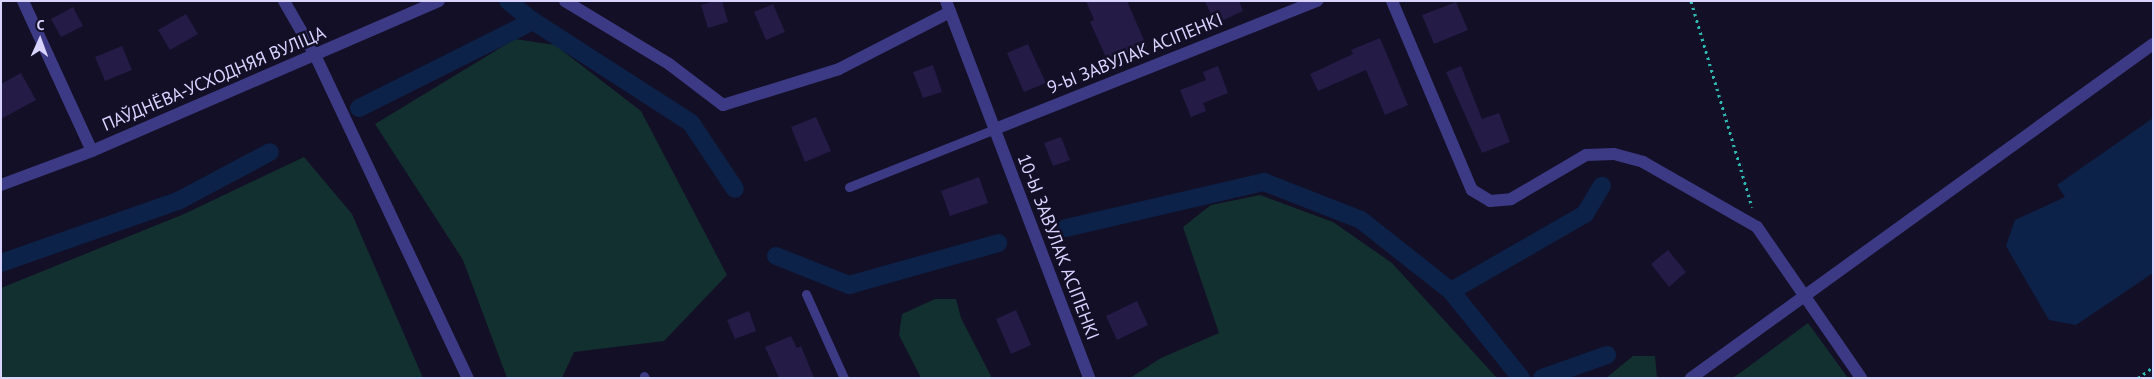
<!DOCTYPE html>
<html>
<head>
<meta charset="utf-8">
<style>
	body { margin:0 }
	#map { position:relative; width:2154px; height:379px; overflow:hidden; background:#130f26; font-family:"PT Sans",sans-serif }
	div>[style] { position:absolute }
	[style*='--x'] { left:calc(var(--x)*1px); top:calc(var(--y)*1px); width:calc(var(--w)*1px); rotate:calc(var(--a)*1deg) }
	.green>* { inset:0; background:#12302f }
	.water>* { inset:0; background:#0c2248 }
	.canal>* { height:18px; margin:-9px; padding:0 9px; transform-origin:9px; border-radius:9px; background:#0c2248 }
	.building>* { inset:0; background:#241b47 }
	.path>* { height:3px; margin-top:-1.5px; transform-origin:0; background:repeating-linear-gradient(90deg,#2fb8b0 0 2.5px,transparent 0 6.5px) }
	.service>* { height:9px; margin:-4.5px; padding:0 4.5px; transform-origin:4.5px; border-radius:4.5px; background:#3d3a85 }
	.minor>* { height:12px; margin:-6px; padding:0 6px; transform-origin:6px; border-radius:6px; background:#3d3a85 }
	span { translate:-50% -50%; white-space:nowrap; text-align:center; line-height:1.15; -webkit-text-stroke:5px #130f26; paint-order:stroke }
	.street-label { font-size:18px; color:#d9d4ff }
	.frame { position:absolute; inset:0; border:2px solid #d9d4ff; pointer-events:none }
	.north { position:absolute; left:15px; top:15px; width:50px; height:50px; -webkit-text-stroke:4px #130f26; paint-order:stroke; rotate:2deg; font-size:14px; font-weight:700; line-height:20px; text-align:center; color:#d9d4ff }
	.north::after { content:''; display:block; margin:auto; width:18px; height:22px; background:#d9d4ff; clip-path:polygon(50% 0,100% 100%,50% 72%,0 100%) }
</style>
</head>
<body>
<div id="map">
	<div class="green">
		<div style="clip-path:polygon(515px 39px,555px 45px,641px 111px,727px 275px,664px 341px,574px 352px,562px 378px,507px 378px,463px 260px,375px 124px)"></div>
		<div style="clip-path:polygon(304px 157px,352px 214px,423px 378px,1px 378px,1px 288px,184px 214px)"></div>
		<div style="clip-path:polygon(1260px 195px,1333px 222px,1392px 263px,1497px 378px,1130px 378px,1161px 358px,1219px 333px,1183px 227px,1211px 205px)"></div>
		<div style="clip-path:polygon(935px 299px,956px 299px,961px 318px,992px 378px,921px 378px,899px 335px,902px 314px)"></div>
		<div style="clip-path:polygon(1808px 323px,1848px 378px,1733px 378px)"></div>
		<div style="clip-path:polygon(1633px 356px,1655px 356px,1657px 378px,1606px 378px)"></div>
	</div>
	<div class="water">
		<div style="clip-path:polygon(2153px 118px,2153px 273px,2076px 325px,2049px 320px,2006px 246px,2015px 220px,2065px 197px,2057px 185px)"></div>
	</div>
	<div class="canal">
		<div style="--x:508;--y:1;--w:32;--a:39"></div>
		<div style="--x:359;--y:108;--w:195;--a:-26.6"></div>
		<div style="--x:533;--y:21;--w:188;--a:32.8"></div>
		<div style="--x:691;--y:123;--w:79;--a:56.3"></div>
		<div style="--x:1066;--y:228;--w:203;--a:-13.1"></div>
		<div style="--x:1264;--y:182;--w:104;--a:21.4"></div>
		<div style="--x:1361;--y:220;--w:115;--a:38.3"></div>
		<div style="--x:1451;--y:291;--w:112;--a:51.2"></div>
		<div style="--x:776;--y:256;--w:79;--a:21.7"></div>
		<div style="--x:849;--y:285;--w:155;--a:-15.7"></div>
		<div style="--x:1;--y:263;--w:188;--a:-19.3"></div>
		<div style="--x:178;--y:201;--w:104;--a:-28"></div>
		<div style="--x:1451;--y:291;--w:155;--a:-29.9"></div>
		<div style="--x:1585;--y:214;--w:33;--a:-59"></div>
		<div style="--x:1542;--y:378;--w:69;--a:-19.5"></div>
	</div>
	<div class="building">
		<div style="clip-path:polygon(714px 1px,722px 1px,728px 22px,708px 28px,701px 5px)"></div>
		<div style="clip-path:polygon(1086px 1px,1127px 1px,1147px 47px,1109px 64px,1090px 22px,1094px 20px)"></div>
		<div style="clip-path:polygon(1205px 1px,1239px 1px,1243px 11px,1215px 24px)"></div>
		<div style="clip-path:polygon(1456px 2px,1468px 30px,1434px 44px,1422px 15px)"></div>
		<div style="clip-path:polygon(773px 4px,785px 32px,766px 40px,754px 12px)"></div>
		<div style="clip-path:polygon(73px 7px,83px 26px,61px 37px,51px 19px)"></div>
		<div style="clip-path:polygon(186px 14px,198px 34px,170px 50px,158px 30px)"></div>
		<div style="clip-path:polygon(1380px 38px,1408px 105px,1385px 115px,1366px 70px,1318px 91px,1310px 74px,1353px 54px,1351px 50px)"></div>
		<div style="clip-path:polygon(1028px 44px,1046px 83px,1024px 92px,1007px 53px)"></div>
		<div style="clip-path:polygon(122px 46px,132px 70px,105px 81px,95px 57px)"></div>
		<div style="clip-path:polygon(933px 65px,942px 92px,923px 98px,913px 72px)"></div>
		<div style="clip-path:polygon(1218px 66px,1228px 93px,1203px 103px,1206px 111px,1191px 117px,1180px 90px,1206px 80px,1203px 72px)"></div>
		<div style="clip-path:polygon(1461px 66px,1482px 119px,1499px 113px,1510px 142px,1482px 153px,1446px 72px)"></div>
		<div style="clip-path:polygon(21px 73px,36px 100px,1px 119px,1px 84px)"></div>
		<div style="clip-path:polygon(816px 117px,831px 151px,805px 162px,791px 127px)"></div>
		<div style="clip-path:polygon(1061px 137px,1070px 160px,1053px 166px,1044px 143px)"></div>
		<div style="clip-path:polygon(979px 177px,988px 203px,950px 216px,941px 191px)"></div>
		<div style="clip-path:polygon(1668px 250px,1686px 272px,1669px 287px,1651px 264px)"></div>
		<div style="clip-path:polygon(1137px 301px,1148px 325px,1117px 340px,1106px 316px)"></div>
		<div style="clip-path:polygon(1016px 310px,1031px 345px,1011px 354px,996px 319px)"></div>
		<div style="clip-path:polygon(749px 311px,756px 331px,735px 339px,727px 320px)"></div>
		<div style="clip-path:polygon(791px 336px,797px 348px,801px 346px,814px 378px,779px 378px,765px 347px)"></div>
	</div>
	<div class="path">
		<div style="--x:1691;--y:1;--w:215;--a:73.5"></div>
		<div style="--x:2138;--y:378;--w:19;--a:-36"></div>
	</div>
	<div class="service">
		<div style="--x:849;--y:187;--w:157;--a:-21.7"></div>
		<div style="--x:806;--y:294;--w:92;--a:65.7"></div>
		<div style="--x:644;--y:376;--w:2;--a:63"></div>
	</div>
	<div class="minor">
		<div style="--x:23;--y:1;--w:165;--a:65.3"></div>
		<div style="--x:284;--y:1;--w:62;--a:60.1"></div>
		<div style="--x:315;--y:55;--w:357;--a:64.7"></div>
		<div style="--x:565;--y:1;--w:122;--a:31.2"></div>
		<div style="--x:669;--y:64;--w:68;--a:37.2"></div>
		<div style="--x:723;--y:105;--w:121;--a:-17.2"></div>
		<div style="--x:839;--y:69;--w:125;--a:-27.2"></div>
		<div style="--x:946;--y:1;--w:403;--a:69.2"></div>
		<div style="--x:1392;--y:1;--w:205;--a:67.1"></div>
		<div style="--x:1472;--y:190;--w:21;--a:31"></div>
		<div style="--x:1490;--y:201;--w:21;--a:-5"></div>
		<div style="--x:1511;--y:199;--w:87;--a:-30.4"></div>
		<div style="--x:1586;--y:155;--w:28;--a:-2"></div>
		<div style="--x:1614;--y:154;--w:30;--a:15"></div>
		<div style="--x:1643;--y:162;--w:131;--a:29.7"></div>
		<div style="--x:1757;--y:227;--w:183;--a:55.4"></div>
		<div style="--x:995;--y:129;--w:347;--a:-21.7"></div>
		<div style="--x:1;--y:185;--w:97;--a:-20.5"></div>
		<div style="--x:92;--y:151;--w:378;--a:-23.4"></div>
		<div style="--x:1691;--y:378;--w:570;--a:-35.86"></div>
	</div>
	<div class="street-label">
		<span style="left:1135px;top:54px;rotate:-22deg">9-Ы ЗАВУЛАК АСІПЕНКІ</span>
		<span style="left:214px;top:79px;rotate:-23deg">ПАЎДНЁВА-УСХОДНЯЯ ВУЛІЦА</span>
		<span style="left:1058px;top:247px;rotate:69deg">10-Ы ЗАВУЛАК АСІПЕНКІ</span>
	</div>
	<div class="frame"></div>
	<div class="north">С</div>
</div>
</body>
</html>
